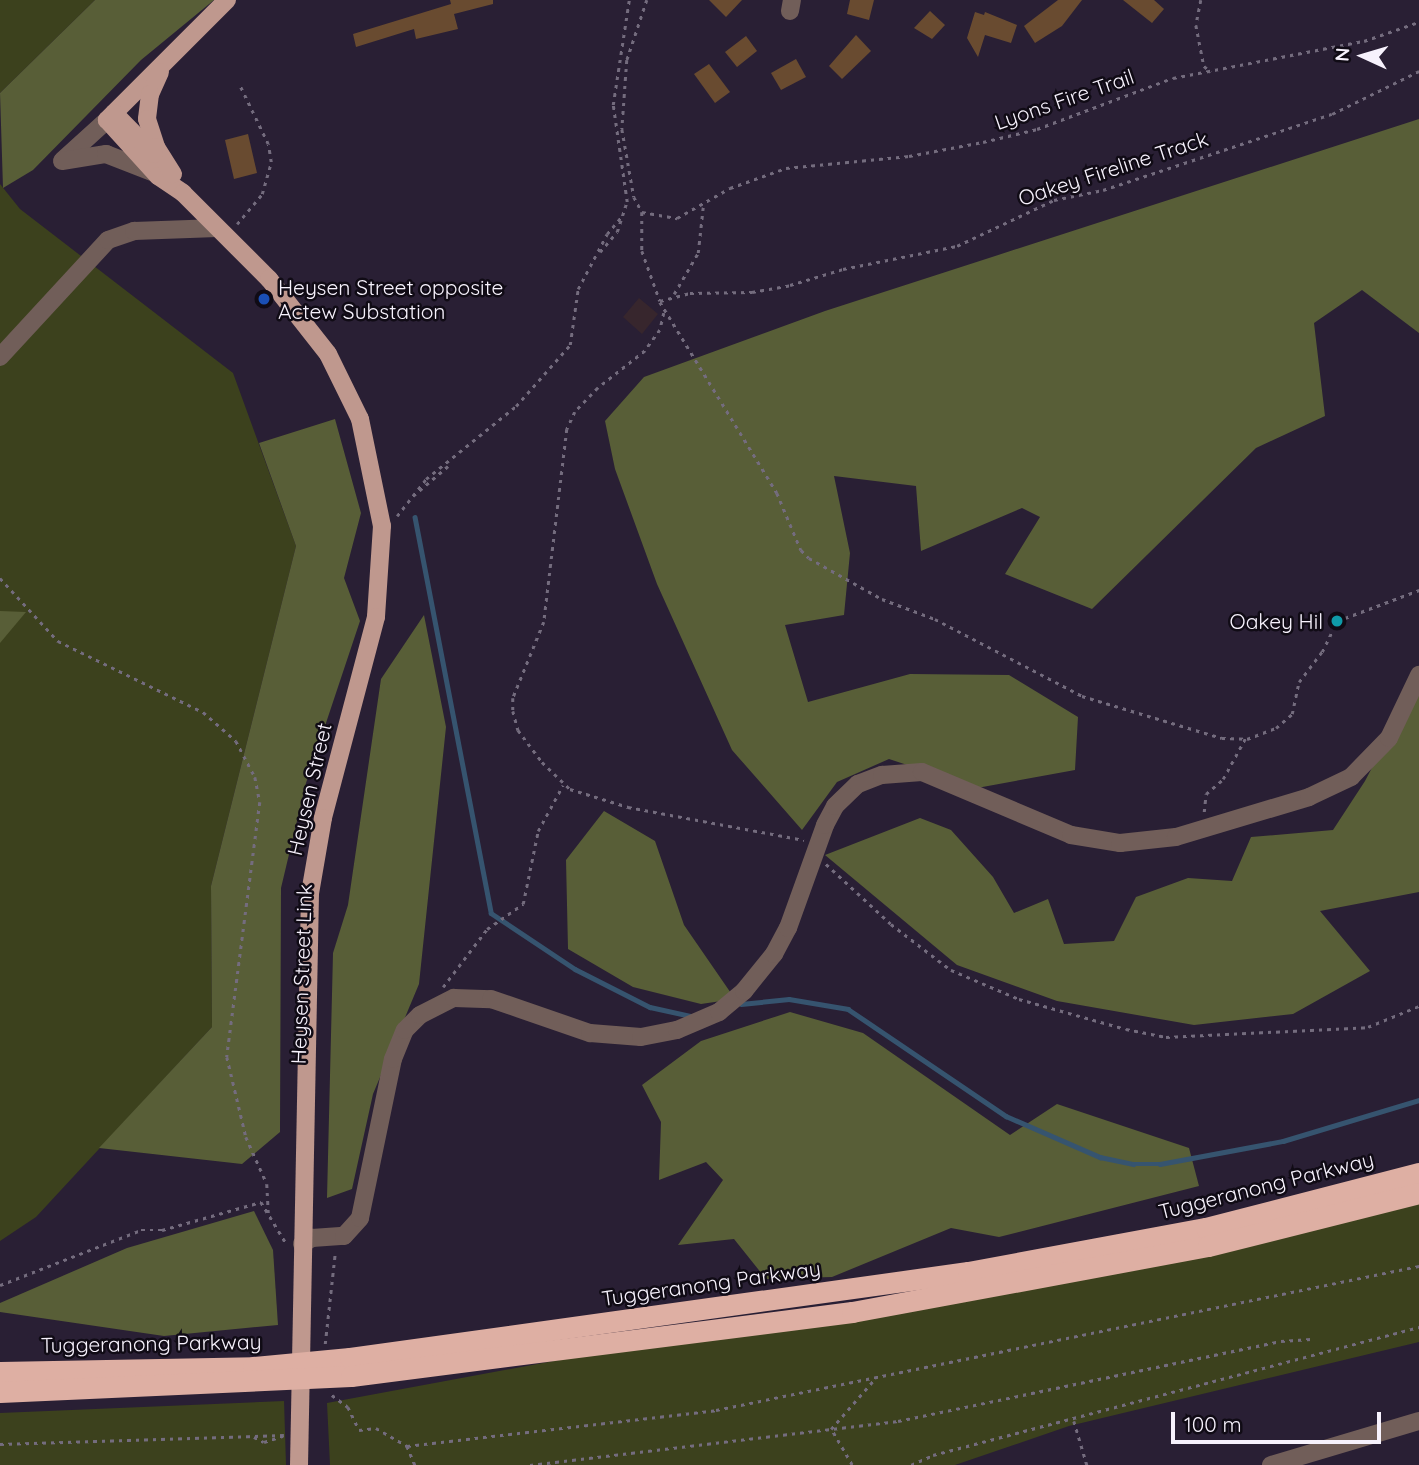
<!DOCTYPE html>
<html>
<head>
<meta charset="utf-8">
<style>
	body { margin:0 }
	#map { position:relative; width:1419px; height:1465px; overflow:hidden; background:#291f34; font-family:Quicksand,sans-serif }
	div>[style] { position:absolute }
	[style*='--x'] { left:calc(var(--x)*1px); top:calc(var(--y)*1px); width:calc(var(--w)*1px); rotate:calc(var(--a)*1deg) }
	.industrial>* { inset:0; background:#37262d }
	.green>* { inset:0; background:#3c411d }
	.forest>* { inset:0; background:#585e37 }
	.stream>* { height:4.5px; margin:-2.25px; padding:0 2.25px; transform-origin:2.25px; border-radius:2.25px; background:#36546f }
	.building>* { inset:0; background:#694b30 }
	.path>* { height:2.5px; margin-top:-1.25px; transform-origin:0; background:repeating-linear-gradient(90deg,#746c7e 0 3.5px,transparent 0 8.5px) }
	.minor>* { height:18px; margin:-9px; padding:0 9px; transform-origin:9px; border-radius:9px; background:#715e59 }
	.major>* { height:18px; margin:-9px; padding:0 9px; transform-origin:9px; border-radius:9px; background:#bf988e }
	.highway>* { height:21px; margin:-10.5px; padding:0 10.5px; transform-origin:10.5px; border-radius:10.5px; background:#deafa3 }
	.dots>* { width:19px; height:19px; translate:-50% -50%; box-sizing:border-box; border:4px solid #100b15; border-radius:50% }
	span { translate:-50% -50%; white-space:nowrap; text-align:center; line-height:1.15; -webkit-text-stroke:5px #100b15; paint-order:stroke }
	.street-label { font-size:21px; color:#f7f2fd }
	.poi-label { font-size:21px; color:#f7f2fd }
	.left { translate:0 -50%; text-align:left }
	.right { translate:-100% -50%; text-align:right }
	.north { position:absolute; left:1328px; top:21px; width:70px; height:70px; -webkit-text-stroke:5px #100b15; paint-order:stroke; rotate:274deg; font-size:19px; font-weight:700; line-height:28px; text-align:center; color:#f7f2fd }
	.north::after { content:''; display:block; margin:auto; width:24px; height:32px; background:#f7f2fd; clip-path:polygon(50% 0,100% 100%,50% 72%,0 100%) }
	.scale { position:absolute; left:1171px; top:1412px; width:210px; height:32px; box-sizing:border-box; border:4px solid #f7f2fd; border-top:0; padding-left:9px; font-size:21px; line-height:24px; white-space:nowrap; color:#f7f2fd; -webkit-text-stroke:5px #100b15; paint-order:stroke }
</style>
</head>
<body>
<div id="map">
	<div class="industrial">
		<div style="clip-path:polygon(639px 298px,658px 314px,642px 334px,623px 317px)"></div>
	</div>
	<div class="green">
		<div style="clip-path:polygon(0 0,95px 0,0 93px)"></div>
		<div style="clip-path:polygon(0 184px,20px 209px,233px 373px,296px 546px,211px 886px,212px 1027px,36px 1217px,0 1241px)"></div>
		<div style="clip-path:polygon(1419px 1191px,1419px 1342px,1069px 1426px,955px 1465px,330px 1465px,327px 1403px,699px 1334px)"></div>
		<div style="clip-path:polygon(284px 1401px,286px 1465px,0 1465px,0 1413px)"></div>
	</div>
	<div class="forest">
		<div style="clip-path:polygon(95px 0,214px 0,141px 60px,33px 170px,3px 188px,0 93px)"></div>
		<div style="clip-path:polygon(1419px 119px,1419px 333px,1362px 290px,1314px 323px,1325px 416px,1256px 448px,1092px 609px,1005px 574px,1040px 517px,1022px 508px,921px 551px,916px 486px,834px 476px,850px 553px,844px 615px,785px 625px,808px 702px,910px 674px,1009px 675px,1078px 717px,1075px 770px,977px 788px,889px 759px,837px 782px,802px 830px,732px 750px,657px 584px,615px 469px,605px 421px,644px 377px,825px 311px)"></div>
		<div style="clip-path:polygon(335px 419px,361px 513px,344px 578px,360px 621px,306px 783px,281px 888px,280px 1132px,242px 1164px,99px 1148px,212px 1027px,211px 886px,296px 546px,259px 443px)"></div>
		<div style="clip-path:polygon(0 611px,26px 612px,0 643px)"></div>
		<div style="clip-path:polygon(424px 615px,446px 727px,419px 984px,373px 1094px,352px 1189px,327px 1198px,333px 953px,348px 905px,381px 679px)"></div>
		<div style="clip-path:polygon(1419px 678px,1419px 892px,1320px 911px,1370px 971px,1293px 1014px,1194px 1025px,1057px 1001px,957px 965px,825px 855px,920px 818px,951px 830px,993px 877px,1014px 913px,1048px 899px,1064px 944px,1114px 941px,1136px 897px,1188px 878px,1232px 881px,1251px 837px,1333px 830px,1365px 781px)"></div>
		<div style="clip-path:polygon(604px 811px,655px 841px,684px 925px,735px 999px,701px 1004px,633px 987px,568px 949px,566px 860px)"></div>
		<div style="clip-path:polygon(790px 1012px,863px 1033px,1010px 1135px,1057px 1104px,1189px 1148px,1199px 1186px,999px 1237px,951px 1228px,832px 1277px,766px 1279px,734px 1239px,678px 1245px,723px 1180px,706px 1162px,659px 1180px,661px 1122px,642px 1085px,701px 1041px)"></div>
		<div style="clip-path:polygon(254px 1211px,273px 1250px,278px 1325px,164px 1336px,0 1312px,0 1303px,127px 1248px)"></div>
	</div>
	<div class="stream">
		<div style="--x:415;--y:517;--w:403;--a:79.1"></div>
		<div style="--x:491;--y:913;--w:101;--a:33.7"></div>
		<div style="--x:575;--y:969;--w:84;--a:26.9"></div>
		<div style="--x:650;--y:1007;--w:42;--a:12.4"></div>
		<div style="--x:741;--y:1004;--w:48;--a:-5.9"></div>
		<div style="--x:789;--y:999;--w:60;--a:9.6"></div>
		<div style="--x:848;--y:1009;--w:191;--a:34.1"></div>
		<div style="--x:1006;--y:1116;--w:103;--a:23.6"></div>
		<div style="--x:1100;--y:1157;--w:34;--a:12"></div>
		<div style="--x:1133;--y:1164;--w:27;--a:0"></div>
		<div style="--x:1160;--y:1164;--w:125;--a:-10.6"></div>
		<div style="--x:1283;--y:1141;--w:142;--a:-16.8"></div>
	</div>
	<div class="building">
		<div style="clip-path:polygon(450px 0,493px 0,493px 4px,454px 14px,458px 29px,416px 39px,414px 29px,356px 47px,353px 34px,451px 4px)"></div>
		<div style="clip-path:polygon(709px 0,742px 0,726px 17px)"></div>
		<div style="clip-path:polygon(850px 0,874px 0,869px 20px,847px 14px)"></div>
		<div style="clip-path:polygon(1058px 0,1082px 0,1062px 26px,1035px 43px,1024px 26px)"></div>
		<div style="clip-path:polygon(1123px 0,1154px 0,1164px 9px,1152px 23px)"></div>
		<div style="clip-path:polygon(930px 11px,945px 25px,932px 39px,914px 28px)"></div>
		<div style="clip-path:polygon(975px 12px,984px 15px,985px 12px,1017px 25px,1011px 43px,985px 35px,978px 57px,967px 38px)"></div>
		<div style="clip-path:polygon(856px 35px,871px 51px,842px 79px,829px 66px)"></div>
		<div style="clip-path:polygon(746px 36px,757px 51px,737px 67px,725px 52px)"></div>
		<div style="clip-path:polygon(796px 59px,806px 77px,781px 90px,771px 73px)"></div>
		<div style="clip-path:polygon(709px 64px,730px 92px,715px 103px,694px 74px)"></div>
		<div style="clip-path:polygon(248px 134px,257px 173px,234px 179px,225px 140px)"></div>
	</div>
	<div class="path">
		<div style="--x:647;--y:0;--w:63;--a:108.4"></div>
		<div style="--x:627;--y:60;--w:69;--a:94.1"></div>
		<div style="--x:622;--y:129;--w:69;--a:80"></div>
		<div style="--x:634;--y:197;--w:17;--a:62"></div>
		<div style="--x:642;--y:212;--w:39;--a:90"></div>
		<div style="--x:642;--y:251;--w:53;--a:70.2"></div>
		<div style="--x:660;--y:301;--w:31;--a:-15"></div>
		<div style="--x:690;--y:293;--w:62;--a:-0.9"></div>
		<div style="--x:752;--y:292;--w:39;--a:-10"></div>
		<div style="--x:790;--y:285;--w:55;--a:-16.8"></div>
		<div style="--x:843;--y:269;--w:116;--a:-11.4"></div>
		<div style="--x:957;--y:246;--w:107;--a:-25.4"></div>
		<div style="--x:1054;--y:200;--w:50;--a:-11.5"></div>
		<div style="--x:1103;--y:190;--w:241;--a:-18.4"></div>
		<div style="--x:1332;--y:114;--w:97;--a:-26.3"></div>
		<div style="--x:1201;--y:0;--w:25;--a:101"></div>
		<div style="--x:1196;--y:25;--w:42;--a:79"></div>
		<div style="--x:1204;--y:66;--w:9;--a:41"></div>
		<div style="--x:642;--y:212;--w:36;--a:10"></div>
		<div style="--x:677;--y:218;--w:61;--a:-29.5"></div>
		<div style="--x:730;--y:188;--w:59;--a:-19.7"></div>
		<div style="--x:786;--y:168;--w:124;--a:-5.6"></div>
		<div style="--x:909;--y:156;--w:75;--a:-10.7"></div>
		<div style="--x:983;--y:142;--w:56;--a:-13.5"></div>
		<div style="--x:1037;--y:129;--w:145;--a:-20.6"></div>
		<div style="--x:1173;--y:78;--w:195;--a:-11"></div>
		<div style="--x:1364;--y:41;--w:58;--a:-19.1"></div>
		<div style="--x:237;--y:224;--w:39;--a:-50"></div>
		<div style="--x:262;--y:194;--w:33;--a:-74"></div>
		<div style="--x:271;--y:162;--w:18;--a:-99"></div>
		<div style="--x:268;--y:144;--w:64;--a:-115.8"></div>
		<div style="--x:600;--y:252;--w:26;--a:-50"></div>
		<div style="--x:617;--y:232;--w:32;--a:-72"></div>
		<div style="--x:627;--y:202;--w:98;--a:-98.2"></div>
		<div style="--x:613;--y:105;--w:106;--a:-81.3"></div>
		<div style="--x:674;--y:294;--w:48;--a:-59.7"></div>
		<div style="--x:698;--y:253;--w:46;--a:-83.8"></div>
		<div style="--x:660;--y:302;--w:224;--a:58.5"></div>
		<div style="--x:777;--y:493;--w:62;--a:67.2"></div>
		<div style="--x:801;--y:550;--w:11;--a:45"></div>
		<div style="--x:809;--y:558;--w:84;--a:29.3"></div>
		<div style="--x:882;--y:599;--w:57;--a:20.7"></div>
		<div style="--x:935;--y:619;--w:166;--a:27.6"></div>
		<div style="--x:1082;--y:696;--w:146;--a:16.7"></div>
		<div style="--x:1222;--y:738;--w:25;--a:2"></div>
		<div style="--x:1247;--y:739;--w:31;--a:-21"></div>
		<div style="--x:1276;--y:728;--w:21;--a:-41"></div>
		<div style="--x:1292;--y:714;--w:33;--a:-78"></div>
		<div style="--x:1299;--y:682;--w:38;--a:-53"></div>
		<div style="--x:1322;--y:652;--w:34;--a:-64"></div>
		<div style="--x:1337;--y:621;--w:88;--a:-20.7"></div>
		<div style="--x:664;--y:313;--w:17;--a:103"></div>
		<div style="--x:660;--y:330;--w:26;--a:126"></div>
		<div style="--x:645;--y:351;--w:60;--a:141.8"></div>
		<div style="--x:598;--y:388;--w:33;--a:134"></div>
		<div style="--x:575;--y:412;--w:19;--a:115"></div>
		<div style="--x:567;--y:429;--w:194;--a:96.8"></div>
		<div style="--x:544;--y:622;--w:82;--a:112.2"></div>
		<div style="--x:513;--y:698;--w:13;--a:90"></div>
		<div style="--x:513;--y:711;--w:20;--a:75"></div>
		<div style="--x:518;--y:730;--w:40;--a:53"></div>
		<div style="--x:542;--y:762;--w:39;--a:44"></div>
		<div style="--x:570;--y:789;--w:61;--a:17.2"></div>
		<div style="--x:628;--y:807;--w:179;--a:10.6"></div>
		<div style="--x:413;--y:496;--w:46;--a:-40.6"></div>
		<div style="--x:397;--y:516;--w:47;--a:-51.9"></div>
		<div style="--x:426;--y:479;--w:116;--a:-39"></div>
		<div style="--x:516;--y:406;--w:81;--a:-48.5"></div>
		<div style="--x:570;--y:345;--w:57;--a:-81.9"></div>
		<div style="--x:578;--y:289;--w:62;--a:-62.2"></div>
		<div style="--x:607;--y:234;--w:23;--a:-50"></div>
		<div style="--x:0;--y:578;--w:86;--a:47.4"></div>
		<div style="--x:58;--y:641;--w:161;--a:26.1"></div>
		<div style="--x:203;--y:712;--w:44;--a:41.3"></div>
		<div style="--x:236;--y:741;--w:41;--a:62.2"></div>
		<div style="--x:255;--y:777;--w:25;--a:79"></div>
		<div style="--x:260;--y:802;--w:257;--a:97.4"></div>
		<div style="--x:227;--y:1057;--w:82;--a:76.6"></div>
		<div style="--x:246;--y:1137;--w:51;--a:65.9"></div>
		<div style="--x:267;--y:1184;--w:33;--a:87"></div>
		<div style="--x:1204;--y:812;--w:18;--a:-84"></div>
		<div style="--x:1206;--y:794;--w:23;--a:-41"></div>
		<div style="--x:1223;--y:779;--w:46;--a:-61.2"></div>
		<div style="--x:826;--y:864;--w:88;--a:42.7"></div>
		<div style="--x:891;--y:924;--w:76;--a:37.5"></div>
		<div style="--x:951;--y:970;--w:74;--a:23.1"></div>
		<div style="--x:1019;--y:999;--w:111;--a:15.7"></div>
		<div style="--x:1126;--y:1029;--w:41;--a:11.3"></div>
		<div style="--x:1166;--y:1037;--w:202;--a:-2.8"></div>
		<div style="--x:1368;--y:1027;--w:55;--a:-22.4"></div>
		<div style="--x:443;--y:987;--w:73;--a:-52.8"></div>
		<div style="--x:487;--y:929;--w:44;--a:-34.8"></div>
		<div style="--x:523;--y:904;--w:75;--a:-78.4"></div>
		<div style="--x:538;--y:831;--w:52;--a:-61.5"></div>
		<div style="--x:0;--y:1285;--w:151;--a:-21.3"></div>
		<div style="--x:141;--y:1230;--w:21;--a:0"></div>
		<div style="--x:162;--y:1230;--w:103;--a:-15.8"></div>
		<div style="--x:261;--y:1202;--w:48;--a:58.6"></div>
		<div style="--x:325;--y:1344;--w:91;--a:-83.7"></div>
		<div style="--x:332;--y:1395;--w:20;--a:37"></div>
		<div style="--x:348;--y:1407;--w:25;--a:64"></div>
		<div style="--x:359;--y:1430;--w:17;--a:-7"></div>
		<div style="--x:376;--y:1428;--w:36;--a:30"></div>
		<div style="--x:407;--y:1446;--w:311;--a:-6.6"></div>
		<div style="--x:716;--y:1410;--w:718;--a:-11.58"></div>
		<div style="--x:1074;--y:1421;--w:46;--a:73.5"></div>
		<div style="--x:254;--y:1437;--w:11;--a:27"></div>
		<div style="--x:264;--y:1442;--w:20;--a:-18"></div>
		<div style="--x:0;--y:1444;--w:284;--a:-1.8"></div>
		<div style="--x:407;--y:1446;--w:21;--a:67"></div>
		<div style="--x:530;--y:1465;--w:371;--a:-6.8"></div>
		<div style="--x:898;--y:1421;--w:391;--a:-11.8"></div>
		<div style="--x:1281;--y:1341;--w:30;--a:-4"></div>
		<div style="--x:852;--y:1465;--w:42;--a:-120.3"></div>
		<div style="--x:831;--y:1429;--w:64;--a:-48.8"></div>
		<div style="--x:911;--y:1465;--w:24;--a:-24"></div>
		<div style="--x:933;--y:1455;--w:503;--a:-14.76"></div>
	</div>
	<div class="minor">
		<div style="--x:790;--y:11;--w:11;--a:-80"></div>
		<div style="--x:63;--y:160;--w:59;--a:-42.3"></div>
		<div style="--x:62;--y:161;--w:45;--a:-9"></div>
		<div style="--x:106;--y:154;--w:49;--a:21.4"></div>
		<div style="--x:0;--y:357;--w:159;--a:-47.3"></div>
		<div style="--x:108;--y:240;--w:28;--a:-19"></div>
		<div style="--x:134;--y:231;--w:83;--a:-2.1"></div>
		<div style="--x:302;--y:1244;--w:12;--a:-31"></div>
		<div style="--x:312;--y:1238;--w:32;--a:-4"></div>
		<div style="--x:344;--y:1236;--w:24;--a:-48"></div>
		<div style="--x:360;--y:1218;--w:162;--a:-78.3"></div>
		<div style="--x:393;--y:1059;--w:31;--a:-68"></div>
		<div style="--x:405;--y:1030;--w:21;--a:-45"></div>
		<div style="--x:420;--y:1015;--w:38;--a:-27"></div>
		<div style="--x:454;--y:998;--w:37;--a:2"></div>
		<div style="--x:491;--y:999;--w:105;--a:19"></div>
		<div style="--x:590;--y:1033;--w:51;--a:4.5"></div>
		<div style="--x:641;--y:1037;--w:37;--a:-11"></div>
		<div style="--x:677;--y:1030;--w:46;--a:-23.2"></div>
		<div style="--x:719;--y:1012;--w:33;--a:-40"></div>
		<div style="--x:744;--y:991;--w:48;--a:-51"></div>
		<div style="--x:774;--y:954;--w:30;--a:-62"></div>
		<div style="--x:788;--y:928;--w:109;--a:-70.2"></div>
		<div style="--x:825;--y:825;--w:21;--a:-62"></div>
		<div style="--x:835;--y:806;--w:32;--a:-44"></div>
		<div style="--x:858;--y:784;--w:26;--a:-21"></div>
		<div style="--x:882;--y:775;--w:40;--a:-4.3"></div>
		<div style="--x:922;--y:772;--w:162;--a:22.9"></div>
		<div style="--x:1071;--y:835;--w:50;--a:9.3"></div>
		<div style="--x:1120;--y:843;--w:56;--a:-6.1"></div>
		<div style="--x:1176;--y:837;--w:139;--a:-16.7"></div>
		<div style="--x:1309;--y:797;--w:47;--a:-25.5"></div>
		<div style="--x:1351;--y:777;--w:54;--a:-45.7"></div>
		<div style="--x:1389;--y:738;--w:70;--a:-64.5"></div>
		<div style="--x:1271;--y:1465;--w:154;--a:-16.6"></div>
	</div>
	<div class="major">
		<div style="--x:227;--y:0;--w:170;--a:135"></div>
		<div style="--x:107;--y:120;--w:76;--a:47.7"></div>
		<div style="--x:158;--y:176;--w:30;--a:34"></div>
		<div style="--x:183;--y:193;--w:122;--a:45"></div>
		<div style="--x:269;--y:279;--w:95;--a:51.8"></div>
		<div style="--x:328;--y:354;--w:72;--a:63.8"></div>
		<div style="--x:360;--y:419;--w:109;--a:78.4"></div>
		<div style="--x:382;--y:526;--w:91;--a:93.8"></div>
		<div style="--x:376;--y:617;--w:208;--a:104.8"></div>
		<div style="--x:323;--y:818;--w:76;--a:99.8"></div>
		<div style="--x:310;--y:893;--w:572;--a:91.1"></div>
		<div style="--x:160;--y:72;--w:24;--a:114"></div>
		<div style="--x:150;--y:94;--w:25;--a:97"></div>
		<div style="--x:147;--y:119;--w:29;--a:72"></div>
		<div style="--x:156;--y:147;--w:32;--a:58"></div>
		<div style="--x:114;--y:113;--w:57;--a:45.7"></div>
	</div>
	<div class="highway">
		<div style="--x:0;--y:1372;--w:253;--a:-1.1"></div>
		<div style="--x:253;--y:1367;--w:97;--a:-5.3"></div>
		<div style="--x:350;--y:1358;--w:624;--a:-7.92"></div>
		<div style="--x:968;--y:1272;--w:242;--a:-10.5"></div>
		<div style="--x:1206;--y:1228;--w:220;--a:-14.5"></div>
		<div style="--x:0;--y:1392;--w:351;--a:-2.6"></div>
		<div style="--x:351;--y:1376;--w:505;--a:-7.28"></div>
		<div style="--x:852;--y:1312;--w:362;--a:-10.5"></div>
		<div style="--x:1208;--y:1246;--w:218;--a:-14.1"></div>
	</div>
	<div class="dots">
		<div style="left:264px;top:299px;background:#1a4fb4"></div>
		<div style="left:1337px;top:621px;background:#0f9aa8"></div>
	</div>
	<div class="street-label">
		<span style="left:1064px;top:99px;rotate:-19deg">Lyons Fire Trail</span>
		<span style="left:1113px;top:168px;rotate:-18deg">Oakey Fireline Track</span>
		<span style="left:309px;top:789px;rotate:-77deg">Heysen Street</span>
		<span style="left:301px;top:974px;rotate:-88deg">Heysen Street Link</span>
		<span style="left:1266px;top:1185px;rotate:-14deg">Tuggeranong Parkway</span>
		<span style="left:711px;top:1283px;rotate:-8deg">Tuggeranong Parkway</span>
		<span style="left:151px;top:1343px;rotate:-1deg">Tuggeranong Parkway</span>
	</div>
	<div class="poi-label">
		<span class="left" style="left:278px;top:299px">Heysen Street opposite<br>Actew Substation</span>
		<span class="right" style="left:1323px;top:621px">Oakey Hil</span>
	</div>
	<div class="north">N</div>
	<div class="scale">100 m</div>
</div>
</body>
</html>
